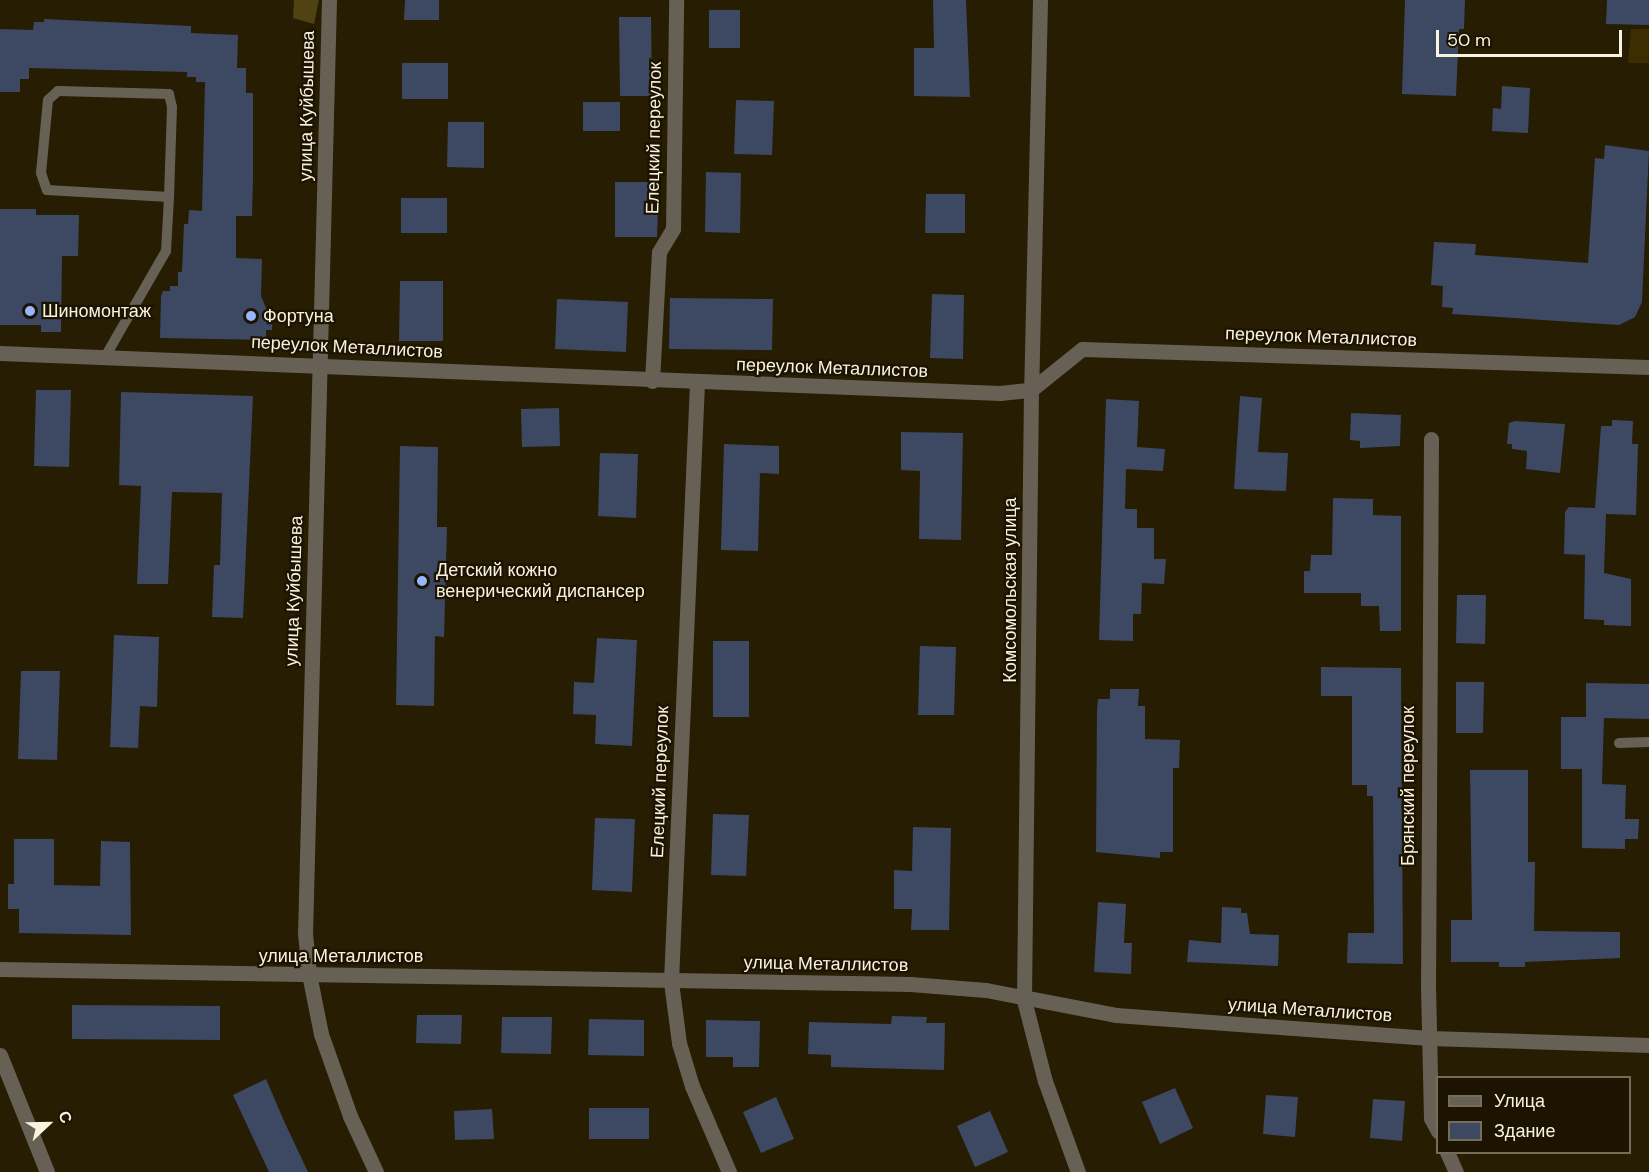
<!DOCTYPE html>
<html>
<head>
<meta charset="utf-8">
<style>
	body { margin:0 }
	#map { position:relative; width:1649px; height:1172px; overflow:hidden; background:#261d02; font-family:"DM Sans",sans-serif }
	div>[style] { position:absolute }
	[style*='--x'] { left:calc(var(--x)*1px); top:calc(var(--y)*1px); width:calc(var(--w)*1px); rotate:calc(var(--a)*1deg) }
	.green>* { inset:0; background:#3c2e00 }
	.forest>* { inset:0; background:#504213 }
	.building>* { inset:0; background:#3d4862 }
	.lane>* { height:10px; margin:-5px; padding:0 5px; transform-origin:5px; border-radius:5px; background:#666154 }
	.street>* { height:15px; margin:-7.5px; padding:0 7.5px; transform-origin:7.5px; border-radius:7.5px; background:#666154 }
	.dots>* { width:16px; height:16px; translate:-50% -50%; box-sizing:border-box; border:3px solid #1c1400; border-radius:50% }
	span { translate:-50% -50%; white-space:nowrap; text-align:center; line-height:1.15; -webkit-text-stroke:4.5px #1c1400; paint-order:stroke }
	.street-label { font-size:18px; color:#f8f2e1 }
	.poi-label { font-size:18px; color:#f8f2e1 }
	.left { translate:0 -50%; text-align:left }
	.legend { position:absolute; left:1436px; top:1076px; width:195px; height:78px; box-sizing:border-box; background:#1c1400; border:2px solid #746d5a; margin:0; padding:8px 10px; list-style:none; font-size:18px; color:#f8f2e1 }
	.legend li { display:flex; align-items:center; gap:12px; height:30px }
	.legend b { width:30px; border:2px solid #746d5a }
	.north { position:absolute; left:18px; top:1094px; width:60px; height:60px; -webkit-text-stroke:4px #1c1400; paint-order:stroke; rotate:68deg; font-size:16px; font-weight:700; line-height:24px; text-align:center; color:#f8f2e1 }
	.north::after { content:''; display:block; margin:auto; width:21px; height:27px; background:#f8f2e1; clip-path:polygon(50% 0,100% 100%,50% 72%,0 100%) }
	.scale { position:absolute; left:1436px; top:30px; width:186px; height:27px; box-sizing:border-box; border:3px solid #f8f2e1; border-top:0; padding-left:8px; font-size:18px; line-height:21px; white-space:nowrap; color:#f8f2e1; -webkit-text-stroke:4px #1c1400; paint-order:stroke }
</style>
</head>
<body>
<div id="map">
	<div class="green">
		<div style="clip-path:polygon(1631px 29px,1649px 29px,1649px 63px,1628px 63px)"></div>
	</div>
	<div class="forest">
		<div style="clip-path:polygon(294px 0,319px 0,314px 24px,293px 18px)"></div>
	</div>
	<div class="building">
		<div style="clip-path:polygon(405px 0,439px 0,439px 20px,404px 20px)"></div>
		<div style="clip-path:polygon(933px 0,966px 0,970px 97px,914px 96px,914px 48px,934px 48px)"></div>
		<div style="clip-path:polygon(1405px 0,1465px 0,1464px 29px,1459px 29px,1456px 96px,1402px 94px)"></div>
		<div style="clip-path:polygon(1607px 0,1649px 0,1649px 25px,1606px 24px)"></div>
		<div style="clip-path:polygon(709px 10px,740px 10px,740px 48px,709px 48px)"></div>
		<div style="clip-path:polygon(619px 17px,651px 17px,652px 96px,620px 96px)"></div>
		<div style="clip-path:polygon(44px 19px,191px 26px,191px 33px,238px 35px,237px 68px,246px 68px,246px 93px,253px 93px,253px 178px,252px 216px,236px 216px,236px 258px,262px 259px,261px 296px,267px 310px,273px 311px,272px 330px,266px 330px,266px 340px,160px 338px,161px 296px,163px 291px,170px 291px,170px 286px,178px 286px,178px 272px,182px 272px,184px 224px,188px 224px,189px 210px,202px 211px,205px 82px,196px 82px,196px 77px,187px 77px,187px 72px,29px 68px,29px 79px,20px 79px,20px 92px,0 92px,0 29px,33px 30px,34px 22px,44px 22px)"></div>
		<div style="clip-path:polygon(402px 63px,448px 63px,448px 99px,402px 99px)"></div>
		<div style="clip-path:polygon(1502px 86px,1530px 88px,1528px 133px,1492px 131px,1493px 108px,1501px 109px)"></div>
		<div style="clip-path:polygon(736px 100px,774px 101px,772px 155px,734px 154px)"></div>
		<div style="clip-path:polygon(583px 102px,620px 102px,620px 131px,583px 131px)"></div>
		<div style="clip-path:polygon(448px 122px,484px 122px,484px 168px,447px 167px)"></div>
		<div style="clip-path:polygon(1605px 145px,1649px 151px,1642px 302px,1635px 317px,1619px 325px,1452px 314px,1453px 308px,1442px 307px,1443px 286px,1431px 285px,1434px 242px,1476px 244px,1475px 255px,1588px 263px,1595px 158px,1604px 159px)"></div>
		<div style="clip-path:polygon(706px 172px,741px 173px,740px 233px,705px 232px)"></div>
		<div style="clip-path:polygon(615px 182px,659px 182px,657px 237px,615px 237px)"></div>
		<div style="clip-path:polygon(926px 194px,965px 194px,965px 233px,925px 233px)"></div>
		<div style="clip-path:polygon(401px 198px,447px 198px,447px 233px,401px 233px)"></div>
		<div style="clip-path:polygon(0 209px,36px 209px,36px 215px,79px 215px,78px 256px,62px 256px,61px 332px,41px 332px,41px 325px,0 325px)"></div>
		<div style="clip-path:polygon(400px 281px,443px 281px,443px 341px,399px 341px)"></div>
		<div style="clip-path:polygon(932px 294px,964px 295px,963px 359px,930px 358px)"></div>
		<div style="clip-path:polygon(670px 298px,773px 299px,772px 350px,669px 349px)"></div>
		<div style="clip-path:polygon(557px 299px,628px 302px,626px 352px,555px 349px)"></div>
		<div style="clip-path:polygon(36px 390px,71px 390px,69px 467px,34px 466px)"></div>
		<div style="clip-path:polygon(121px 392px,253px 396px,243px 618px,212px 617px,214px 565px,220px 565px,222px 493px,172px 492px,168px 584px,137px 584px,141px 486px,119px 485px)"></div>
		<div style="clip-path:polygon(1240px 396px,1262px 398px,1258px 452px,1288px 453px,1286px 491px,1234px 489px)"></div>
		<div style="clip-path:polygon(1106px 399px,1139px 401px,1137px 447px,1165px 449px,1163px 471px,1126px 469px,1125px 509px,1137px 509px,1137px 528px,1154px 528px,1154px 559px,1166px 559px,1164px 584px,1142px 583px,1141px 614px,1133px 614px,1133px 641px,1099px 640px)"></div>
		<div style="clip-path:polygon(559px 408px,560px 446px,522px 447px,521px 409px)"></div>
		<div style="clip-path:polygon(1351px 413px,1401px 415px,1400px 446px,1360px 448px,1360px 441px,1350px 440px)"></div>
		<div style="clip-path:polygon(1612px 420px,1633px 421px,1632px 444px,1638px 444px,1636px 515px,1606px 514px,1604px 573px,1631px 579px,1631px 626px,1604px 625px,1604px 620px,1584px 619px,1585px 555px,1564px 554px,1565px 512px,1569px 507px,1595px 508px,1601px 426px,1612px 426px)"></div>
		<div style="clip-path:polygon(1515px 421px,1565px 424px,1560px 473px,1526px 469px,1527px 451px,1512px 449px,1512px 444px,1507px 444px,1509px 423px)"></div>
		<div style="clip-path:polygon(901px 432px,963px 433px,961px 540px,919px 539px,920px 471px,901px 470px)"></div>
		<div style="clip-path:polygon(724px 444px,779px 446px,779px 474px,760px 473px,758px 551px,721px 550px)"></div>
		<div style="clip-path:polygon(400px 446px,438px 447px,437px 527px,447px 527px,444px 637px,435px 636px,434px 706px,396px 705px)"></div>
		<div style="clip-path:polygon(600px 453px,638px 454px,636px 518px,598px 516px)"></div>
		<div style="clip-path:polygon(1333px 498px,1373px 499px,1373px 515px,1401px 516px,1401px 631px,1380px 631px,1379px 606px,1361px 606px,1361px 593px,1304px 593px,1304px 571px,1310px 571px,1311px 555px,1332px 555px)"></div>
		<div style="clip-path:polygon(1457px 595px,1486px 595px,1485px 644px,1456px 643px)"></div>
		<div style="clip-path:polygon(114px 635px,159px 637px,157px 707px,140px 706px,138px 748px,110px 747px)"></div>
		<div style="clip-path:polygon(597px 638px,637px 640px,632px 746px,595px 744px,596px 715px,573px 714px,574px 682px,594px 683px)"></div>
		<div style="clip-path:polygon(713px 641px,749px 641px,749px 717px,713px 717px)"></div>
		<div style="clip-path:polygon(920px 646px,956px 647px,954px 715px,918px 715px)"></div>
		<div style="clip-path:polygon(1321px 667px,1401px 668px,1403px 964px,1347px 963px,1348px 933px,1374px 933px,1373px 796px,1367px 796px,1367px 785px,1352px 785px,1352px 696px,1321px 696px)"></div>
		<div style="clip-path:polygon(21px 671px,60px 671px,57px 760px,18px 759px)"></div>
		<div style="clip-path:polygon(1456px 682px,1484px 682px,1483px 733px,1456px 733px)"></div>
		<div style="clip-path:polygon(1586px 683px,1649px 684px,1649px 719px,1604px 718px,1602px 784px,1626px 785px,1625px 819px,1639px 819px,1638px 839px,1625px 839px,1625px 849px,1582px 848px,1582px 769px,1561px 769px,1561px 717px,1586px 717px)"></div>
		<div style="clip-path:polygon(1110px 689px,1139px 689px,1138px 706px,1145px 706px,1145px 739px,1180px 740px,1179px 768px,1173px 768px,1173px 852px,1160px 852px,1160px 858px,1096px 852px,1097px 709px,1098px 699px,1110px 699px)"></div>
		<div style="clip-path:polygon(1470px 770px,1528px 770px,1528px 862px,1535px 862px,1534px 931px,1620px 932px,1620px 958px,1525px 962px,1525px 967px,1499px 967px,1499px 962px,1451px 962px,1451px 920px,1472px 920px)"></div>
		<div style="clip-path:polygon(713px 814px,749px 815px,746px 876px,711px 875px)"></div>
		<div style="clip-path:polygon(595px 818px,635px 819px,632px 892px,592px 890px)"></div>
		<div style="clip-path:polygon(913px 827px,951px 828px,949px 930px,911px 930px,912px 909px,894px 909px,894px 870px,912px 871px)"></div>
		<div style="clip-path:polygon(14px 839px,54px 839px,54px 885px,100px 886px,101px 841px,130px 842px,131px 935px,19px 933px,19px 909px,8px 909px,8px 884px,14px 884px)"></div>
		<div style="clip-path:polygon(1098px 902px,1126px 904px,1124px 943px,1132px 943px,1131px 974px,1094px 972px)"></div>
		<div style="clip-path:polygon(1222px 907px,1241px 908px,1241px 913px,1247px 913px,1250px 934px,1279px 935px,1278px 966px,1187px 962px,1189px 940px,1221px 943px)"></div>
		<div style="clip-path:polygon(72px 1005px,220px 1006px,220px 1040px,72px 1039px)"></div>
		<div style="clip-path:polygon(417px 1015px,462px 1015px,461px 1044px,416px 1043px)"></div>
		<div style="clip-path:polygon(892px 1016px,927px 1017px,926px 1023px,945px 1023px,944px 1070px,831px 1067px,831px 1055px,808px 1054px,809px 1022px,891px 1024px)"></div>
		<div style="clip-path:polygon(502px 1017px,552px 1017px,551px 1054px,501px 1053px)"></div>
		<div style="clip-path:polygon(589px 1019px,644px 1020px,644px 1056px,588px 1055px)"></div>
		<div style="clip-path:polygon(706px 1020px,760px 1021px,759px 1067px,733px 1067px,733px 1057px,706px 1057px)"></div>
		<div style="clip-path:polygon(266px 1079px,284px 1121px,308px 1172px,269px 1172px,233px 1095px)"></div>
		<div style="clip-path:polygon(1175px 1088px,1193px 1128px,1160px 1144px,1142px 1102px)"></div>
		<div style="clip-path:polygon(1266px 1095px,1298px 1097px,1295px 1137px,1263px 1134px)"></div>
		<div style="clip-path:polygon(776px 1097px,794px 1139px,761px 1153px,743px 1112px)"></div>
		<div style="clip-path:polygon(1373px 1099px,1405px 1101px,1402px 1141px,1370px 1138px)"></div>
		<div style="clip-path:polygon(589px 1108px,649px 1108px,649px 1139px,589px 1139px)"></div>
		<div style="clip-path:polygon(492px 1109px,494px 1139px,455px 1140px,454px 1111px)"></div>
		<div style="clip-path:polygon(990px 1111px,1008px 1152px,975px 1167px,957px 1126px)"></div>
	</div>
	<div class="lane">
		<div style="--x:105;--y:357;--w:122;--a:-60.1"></div>
		<div style="--x:166;--y:251;--w:54;--a:-86.8"></div>
		<div style="--x:169;--y:197;--w:90;--a:-88.1"></div>
		<div style="--x:172;--y:107;--w:13;--a:-103"></div>
		<div style="--x:169;--y:94;--w:111;--a:-178.5"></div>
		<div style="--x:58;--y:91;--w:13;--a:138"></div>
		<div style="--x:48;--y:100;--w:73;--a:95.5"></div>
		<div style="--x:41;--y:173;--w:18;--a:71"></div>
		<div style="--x:47;--y:190;--w:122;--a:3.3"></div>
		<div style="--x:1619;--y:743;--w:30;--a:-2"></div>
	</div>
	<div class="street">
		<div style="--x:329;--y:0;--w:933;--a:91.47"></div>
		<div style="--x:305;--y:933;--w:41;--a:84.4"></div>
		<div style="--x:309;--y:974;--w:61;--a:78.7"></div>
		<div style="--x:321;--y:1034;--w:87;--a:70.5"></div>
		<div style="--x:350;--y:1116;--w:62;--a:65.1"></div>
		<div style="--x:1040;--y:0;--w:390;--a:91.3"></div>
		<div style="--x:1031;--y:390;--w:610;--a:90.66"></div>
		<div style="--x:1024;--y:1000;--w:84;--a:75.5"></div>
		<div style="--x:1045;--y:1081;--w:97;--a:70.1"></div>
		<div style="--x:0;--y:353;--w:1001;--a:2.29"></div>
		<div style="--x:1000;--y:393;--w:31;--a:-6"></div>
		<div style="--x:1031;--y:390;--w:65;--a:-38.8"></div>
		<div style="--x:1082;--y:349;--w:567;--a:1.82"></div>
		<div style="--x:652;--y:381;--w:129;--a:-86.9"></div>
		<div style="--x:659;--y:252;--w:27;--a:-59"></div>
		<div style="--x:673;--y:229;--w:229;--a:-89.2"></div>
		<div style="--x:697;--y:383;--w:600;--a:92.49"></div>
		<div style="--x:671;--y:982;--w:62;--a:82.5"></div>
		<div style="--x:679;--y:1043;--w:45;--a:73.2"></div>
		<div style="--x:692;--y:1086;--w:94;--a:66.7"></div>
		<div style="--x:1431;--y:439;--w:547;--a:90.31"></div>
		<div style="--x:1428;--y:986;--w:132;--a:88.7"></div>
		<div style="--x:1431;--y:1118;--w:15;--a:62"></div>
		<div style="--x:0;--y:969;--w:910;--a:0.94"></div>
		<div style="--x:910;--y:984;--w:76;--a:4.5"></div>
		<div style="--x:986;--y:990;--w:132;--a:10.9"></div>
		<div style="--x:1116;--y:1015;--w:314;--a:4.2"></div>
		<div style="--x:1429;--y:1038;--w:220;--a:1.8"></div>
		<div style="--x:0;--y:1055;--w:126;--a:68.1"></div>
		<div style="--x:1447;--y:1152;--w:22;--a:66"></div>
	</div>
	<div class="dots">
		<div style="left:30px;top:311px;background:#97b6fd"></div>
		<div style="left:251px;top:316px;background:#97b6fd"></div>
		<div style="left:422px;top:581px;background:#97b6fd"></div>
	</div>
	<div class="street-label">
		<span style="left:307px;top:106px;rotate:-89deg">улица Куйбышева</span>
		<span style="left:654px;top:138px;rotate:-89deg">Елецкий переулок</span>
		<span style="left:1321px;top:337px;rotate:2deg">переулок Металлистов</span>
		<span style="left:347px;top:347px;rotate:3deg">переулок Металлистов</span>
		<span style="left:832px;top:368px;rotate:2deg">переулок Металлистов</span>
		<span style="left:1010px;top:590px;rotate:-90deg">Комсомольская улица</span>
		<span style="left:294px;top:591px;rotate:-88deg">улица Куйбышева</span>
		<span style="left:660px;top:782px;rotate:-88deg">Елецкий переулок</span>
		<span style="left:1408px;top:786px;rotate:-90deg">Брянский переулок</span>
		<span style="left:341px;top:956px">улица Металлистов</span>
		<span style="left:826px;top:964px;rotate:1deg">улица Металлистов</span>
		<span style="left:1310px;top:1010px;rotate:4deg">улица Металлистов</span>
	</div>
	<div class="poi-label">
		<span class="left" style="left:42px;top:311px">Шиномонтаж</span>
		<span class="left" style="left:263px;top:316px">Фортуна</span>
		<span class="left" style="left:436px;top:581px">Детский кожно<br>венерический диспансер</span>
	</div>
	<ul class="legend">
	<li><b style="height:8px;background:#666154"></b>Улица</li>
	<li><b style="height:16px;background:#3d4862"></b>Здание</li>
	</ul>
	<div class="north">С</div>
	<div class="scale">50 m</div>
</div>
</body>
</html>
